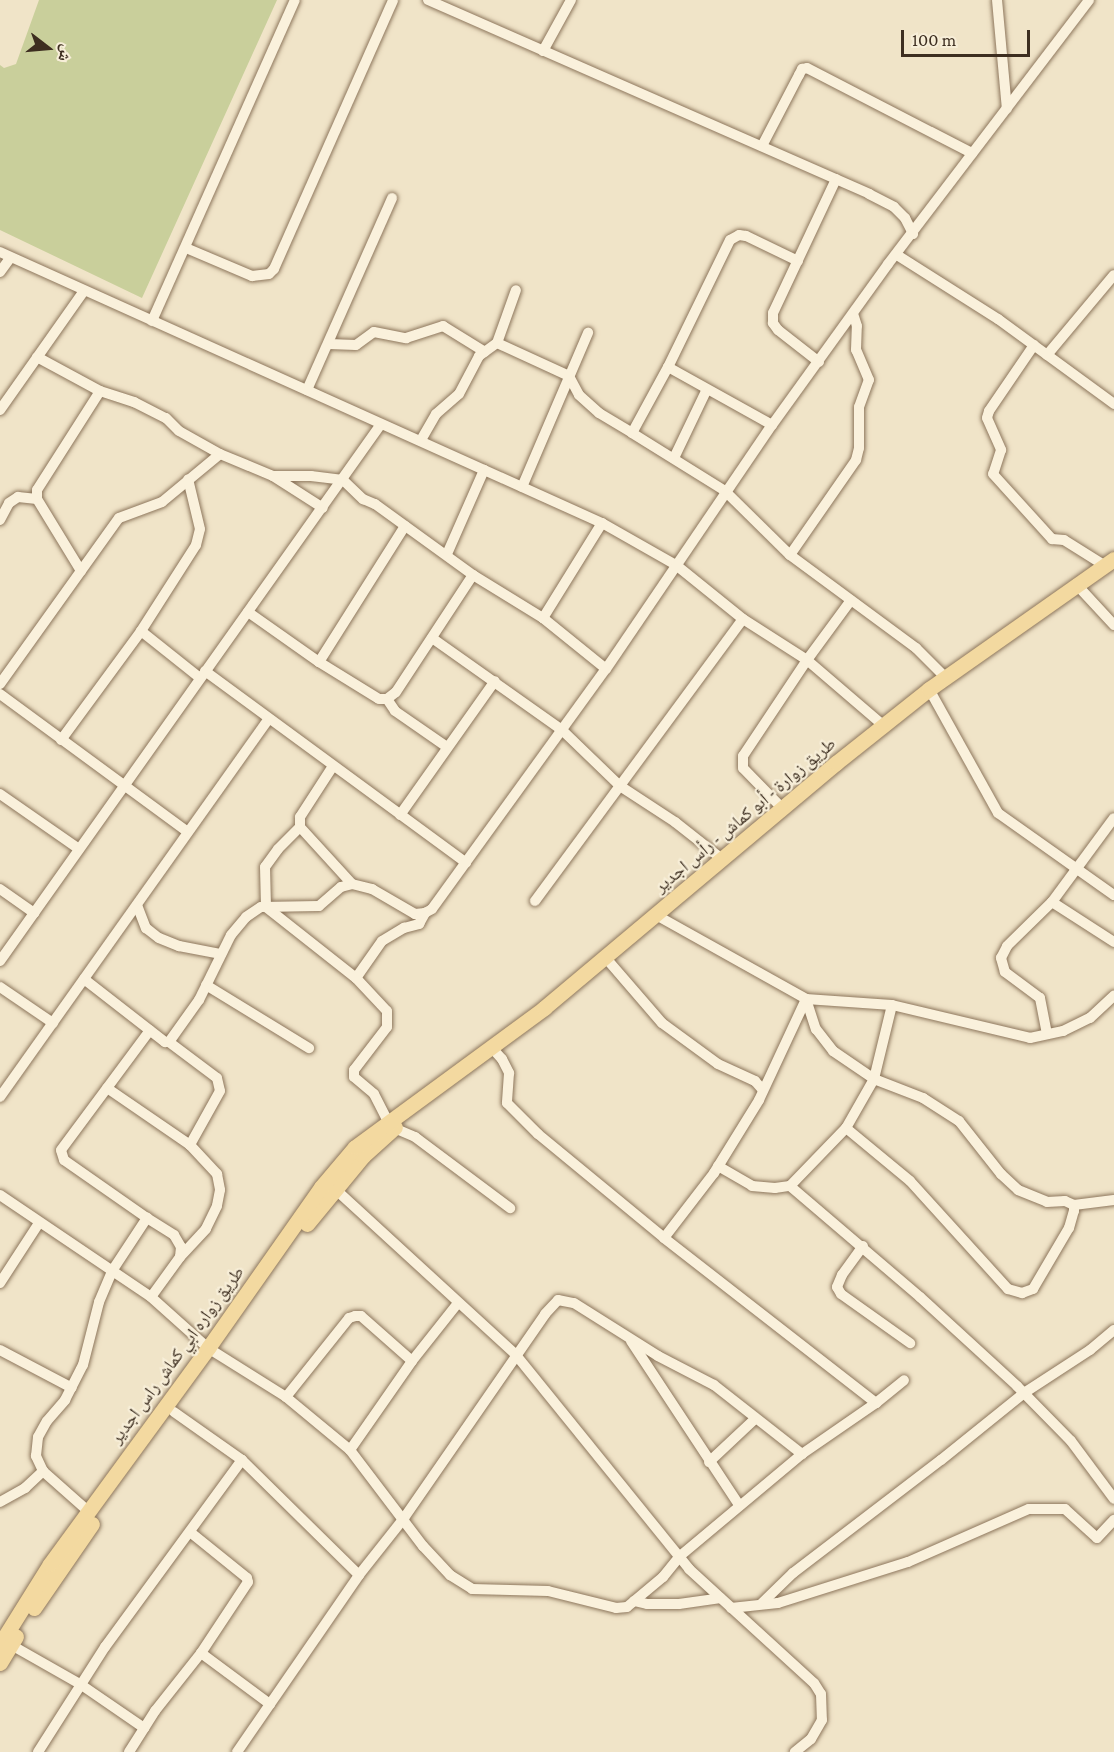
<!DOCTYPE html>
<html>
<head>
<meta charset="utf-8">
<style>
	body { margin:0 }
	#map { position:relative; width:1114px; height:1752px; overflow:hidden; background:#f0e4c8; font-family:"Crimson Pro","Noto Naskh Arabic",serif }
	div>[style] { position:absolute }
	[style*='--x'] { left:calc(var(--x)*1px); top:calc(var(--y)*1px); width:calc(var(--w)*1px); rotate:calc(var(--a)*1deg) }
	.green>* { inset:0; background:#c9cf9b }
	.roads { filter:drop-shadow(0 0 2px #8d765c) drop-shadow(0 0 2px #8d765c) }
	.minor>* { height:10px; margin:-5px; padding:0 5px; transform-origin:5px; border-radius:5px; background:#faf1dc }
	.primary>* { height:15px; margin:-7.5px; padding:0 7.5px; transform-origin:7.5px; border-radius:7.5px; background:#f3d9a0 }
	span { translate:-50% -50%; white-space:nowrap; text-align:center; line-height:1.15; -webkit-text-stroke:4.5px #f7eed8; paint-order:stroke }
	.street-label { font-size:18px; color:#3d2e20 }
	.north { position:absolute; left:18px; top:18px; width:60px; height:60px; -webkit-text-stroke:4px #f7eed8; paint-order:stroke; rotate:106deg; font-size:16px; font-weight:700; line-height:24px; text-align:center; color:#3d2e20 }
	.north::after { content:''; display:block; margin:auto; width:21px; height:27px; background:#3d2e20; clip-path:polygon(50% 0,100% 100%,50% 72%,0 100%) }
	.scale { position:absolute; left:901px; top:30px; width:129px; height:27px; box-sizing:border-box; border:3px solid #3d2e20; border-top:0; padding-left:8px; font-size:18px; line-height:21px; white-space:nowrap; color:#3d2e20; -webkit-text-stroke:4px #f7eed8; paint-order:stroke }
</style>
</head>
<body>
<div id="map">
	<div class="green">
		<div style="clip-path:polygon(39px 0,277px 0,142px 298px,0 230px,0 65px,4px 68px,16px 64px)"></div>
	</div>
	<div class="roads">
		<div class="minor">
			<div style="--x:428;--y:0;--w:482;--a:23.7"></div>
			<div style="--x:869;--y:194;--w:28;--a:27"></div>
			<div style="--x:894;--y:207;--w:16;--a:45"></div>
			<div style="--x:905;--y:218;--w:18;--a:63"></div>
			<div style="--x:997;--y:0;--w:109;--a:84.8"></div>
			<div style="--x:543;--y:51;--w:58;--a:-61.2"></div>
			<div style="--x:762;--y:146;--w:80;--a:-62.5"></div>
			<div style="--x:799;--y:75;--w:7;--a:-63"></div>
			<div style="--x:802;--y:69;--w:5;--a:-11"></div>
			<div style="--x:807;--y:68;--w:186;--a:27.3"></div>
			<div style="--x:186;--y:248;--w:72;--a:23"></div>
			<div style="--x:252;--y:276;--w:17;--a:-7"></div>
			<div style="--x:269;--y:274;--w:7;--a:-45"></div>
			<div style="--x:274;--y:269;--w:294;--a:-66.1"></div>
			<div style="--x:0;--y:252;--w:660;--a:24.24"></div>
			<div style="--x:602;--y:523;--w:85;--a:29.6"></div>
			<div style="--x:676;--y:565;--w:86;--a:38.9"></div>
			<div style="--x:743;--y:619;--w:76;--a:32.6"></div>
			<div style="--x:807;--y:660;--w:101;--a:40.6"></div>
			<div style="--x:897;--y:255;--w:120;--a:32.4"></div>
			<div style="--x:998;--y:319;--w:144;--a:36.2"></div>
			<div style="--x:798;--y:261;--w:58;--a:-154.3"></div>
			<div style="--x:746;--y:236;--w:7;--a:-172"></div>
			<div style="--x:739;--y:235;--w:10;--a:151"></div>
			<div style="--x:730;--y:240;--w:141;--a:116"></div>
			<div style="--x:668;--y:367;--w:75;--a:118.6"></div>
			<div style="--x:632;--y:433;--w:110;--a:31.9"></div>
			<div style="--x:725;--y:491;--w:91;--a:44.6"></div>
			<div style="--x:790;--y:555;--w:157;--a:36.4"></div>
			<div style="--x:916;--y:648;--w:41;--a:45"></div>
			<div style="--x:0;--y:272;--w:17;--a:-54"></div>
			<div style="--x:152;--y:321;--w:351;--a:-66"></div>
			<div style="--x:497;--y:343;--w:79;--a:24.6"></div>
			<div style="--x:569;--y:376;--w:21;--a:62"></div>
			<div style="--x:579;--y:395;--w:27;--a:42"></div>
			<div style="--x:599;--y:413;--w:39;--a:31"></div>
			<div style="--x:329;--y:344;--w:27;--a:2"></div>
			<div style="--x:356;--y:345;--w:22;--a:-36"></div>
			<div style="--x:374;--y:332;--w:33;--a:11"></div>
			<div style="--x:406;--y:338;--w:39;--a:-18"></div>
			<div style="--x:443;--y:326;--w:49;--a:31.8"></div>
			<div style="--x:1034;--y:345;--w:80;--a:124.3"></div>
			<div style="--x:989;--y:411;--w:7;--a:106"></div>
			<div style="--x:987;--y:418;--w:35;--a:66"></div>
			<div style="--x:1001;--y:450;--w:25;--a:108"></div>
			<div style="--x:993;--y:474;--w:88;--a:47.8"></div>
			<div style="--x:1052;--y:539;--w:12;--a:5"></div>
			<div style="--x:1064;--y:540;--w:47;--a:32"></div>
			<div style="--x:1047;--y:355;--w:104;--a:-50.1"></div>
			<div style="--x:37;--y:357;--w:72;--a:28.4"></div>
			<div style="--x:100;--y:391;--w:36;--a:18"></div>
			<div style="--x:134;--y:402;--w:36;--a:27"></div>
			<div style="--x:166;--y:418;--w:18;--a:45"></div>
			<div style="--x:179;--y:431;--w:47;--a:29.3"></div>
			<div style="--x:220;--y:454;--w:57;--a:22.5"></div>
			<div style="--x:273;--y:476;--w:38;--a:0"></div>
			<div style="--x:311;--y:476;--w:32;--a:7"></div>
			<div style="--x:343;--y:480;--w:28;--a:44"></div>
			<div style="--x:363;--y:499;--w:13;--a:23"></div>
			<div style="--x:375;--y:504;--w:121;--a:35.9"></div>
			<div style="--x:473;--y:575;--w:82;--a:31.6"></div>
			<div style="--x:819;--y:362;--w:52;--a:-142"></div>
			<div style="--x:778;--y:330;--w:9;--a:-126"></div>
			<div style="--x:773;--y:323;--w:10;--a:-90"></div>
			<div style="--x:773;--y:313;--w:148;--a:-64.8"></div>
			<div style="--x:668;--y:367;--w:119;--a:29.1"></div>
			<div style="--x:307;--y:390;--w:210;--a:-66.1"></div>
			<div style="--x:0;--y:410;--w:146;--a:-54.8"></div>
			<div style="--x:421;--y:440;--w:30;--a:-60"></div>
			<div style="--x:436;--y:414;--w:30;--a:-41"></div>
			<div style="--x:459;--y:394;--w:43;--a:-62.2"></div>
			<div style="--x:479;--y:356;--w:22;--a:-36"></div>
			<div style="--x:497;--y:343;--w:56;--a:-70.3"></div>
			<div style="--x:674;--y:458;--w:76;--a:-64.4"></div>
			<div style="--x:273;--y:476;--w:59;--a:32.6"></div>
			<div style="--x:522;--y:487;--w:168;--a:-66.8"></div>
			<div style="--x:0;--y:520;--w:19;--a:-62"></div>
			<div style="--x:9;--y:503;--w:11;--a:-34"></div>
			<div style="--x:18;--y:497;--w:19;--a:6"></div>
			<div style="--x:602;--y:523;--w:112;--a:121.8"></div>
			<div style="--x:543;--y:618;--w:81;--a:39"></div>
			<div style="--x:447;--y:554;--w:92;--a:-66.2"></div>
			<div style="--x:790;--y:555;--w:116;--a:-55.2"></div>
			<div style="--x:856;--y:460;--w:12;--a:-76"></div>
			<div style="--x:859;--y:448;--w:41;--a:-90"></div>
			<div style="--x:859;--y:407;--w:29;--a:-70"></div>
			<div style="--x:869;--y:380;--w:33;--a:-113"></div>
			<div style="--x:856;--y:350;--w:24;--a:-88"></div>
			<div style="--x:857;--y:326;--w:13;--a:-108"></div>
			<div style="--x:81;--y:571;--w:84;--a:-121.4"></div>
			<div style="--x:37;--y:499;--w:9;--a:-90"></div>
			<div style="--x:37;--y:490;--w:117;--a:-57.5"></div>
			<div style="--x:1076;--y:584;--w:56;--a:47.2"></div>
			<div style="--x:248;--y:612;--w:87;--a:35.2"></div>
			<div style="--x:319;--y:662;--w:161;--a:-57.7"></div>
			<div style="--x:141;--y:631;--w:75;--a:38.5"></div>
			<div style="--x:432;--y:638;--w:159;--a:35.3"></div>
			<div style="--x:562;--y:730;--w:81;--a:44"></div>
			<div style="--x:620;--y:786;--w:66;--a:33.2"></div>
			<div style="--x:675;--y:822;--w:60;--a:38.2"></div>
			<div style="--x:319;--y:662;--w:70;--a:31.7"></div>
			<div style="--x:379;--y:699;--w:8;--a:0"></div>
			<div style="--x:387;--y:699;--w:11;--a:-38"></div>
			<div style="--x:396;--y:692;--w:140;--a:-56.7"></div>
			<div style="--x:205;--y:671;--w:324;--a:36.3"></div>
			<div style="--x:0;--y:684;--w:204;--a:-54.4"></div>
			<div style="--x:119;--y:518;--w:46;--a:-20.4"></div>
			<div style="--x:162;--y:502;--w:75;--a:-39.6"></div>
			<div style="--x:929;--y:689;--w:142;--a:60.9"></div>
			<div style="--x:998;--y:813;--w:142;--a:35.3"></div>
			<div style="--x:0;--y:694;--w:233;--a:36.3"></div>
			<div style="--x:387;--y:699;--w:14;--a:56"></div>
			<div style="--x:395;--y:711;--w:63;--a:34.7"></div>
			<div style="--x:61;--y:740;--w:135;--a:-53.7"></div>
			<div style="--x:141;--y:631;--w:102;--a:-57.4"></div>
			<div style="--x:196;--y:545;--w:16;--a:-76"></div>
			<div style="--x:200;--y:529;--w:51;--a:-103.5"></div>
			<div style="--x:333;--y:766;--w:61;--a:122.9"></div>
			<div style="--x:300;--y:817;--w:10;--a:90"></div>
			<div style="--x:300;--y:827;--w:77;--a:47.6"></div>
			<div style="--x:0;--y:794;--w:96;--a:34.8"></div>
			<div style="--x:783;--y:809;--w:57;--a:-134.3"></div>
			<div style="--x:743;--y:768;--w:12;--a:-90"></div>
			<div style="--x:743;--y:756;--w:115;--a:-56.3"></div>
			<div style="--x:807;--y:660;--w:74;--a:-53.7"></div>
			<div style="--x:400;--y:815;--w:164;--a:-54.7"></div>
			<div style="--x:0;--y:889;--w:42;--a:35.2"></div>
			<div style="--x:535;--y:901;--w:350;--a:-53.6"></div>
			<div style="--x:1052;--y:902;--w:74;--a:32.8"></div>
			<div style="--x:137;--y:905;--w:25;--a:69"></div>
			<div style="--x:146;--y:928;--w:16;--a:38"></div>
			<div style="--x:159;--y:938;--w:22;--a:22"></div>
			<div style="--x:179;--y:946;--w:43;--a:10.8"></div>
			<div style="--x:266;--y:907;--w:115;--a:38.3"></div>
			<div style="--x:356;--y:978;--w:45;--a:46.8"></div>
			<div style="--x:387;--y:1011;--w:16;--a:90"></div>
			<div style="--x:387;--y:1027;--w:54;--a:127.5"></div>
			<div style="--x:354;--y:1070;--w:7;--a:90"></div>
			<div style="--x:354;--y:1077;--w:26;--a:40"></div>
			<div style="--x:374;--y:1094;--w:30;--a:63"></div>
			<div style="--x:388;--y:1121;--w:9;--a:49"></div>
			<div style="--x:394;--y:1128;--w:23;--a:23"></div>
			<div style="--x:415;--y:1137;--w:119;--a:36.8"></div>
			<div style="--x:266;--y:907;--w:40;--a:-91.4"></div>
			<div style="--x:265;--y:867;--w:22;--a:-54"></div>
			<div style="--x:278;--y:849;--w:31;--a:-45"></div>
			<div style="--x:656;--y:915;--w:172;--a:29.2"></div>
			<div style="--x:806;--y:999;--w:86;--a:4"></div>
			<div style="--x:892;--y:1005;--w:142;--a:13.4"></div>
			<div style="--x:1030;--y:1038;--w:34;--a:-12"></div>
			<div style="--x:1063;--y:1031;--w:30;--a:-26"></div>
			<div style="--x:1090;--y:1018;--w:33;--a:-43"></div>
			<div style="--x:605;--y:957;--w:87;--a:49.2"></div>
			<div style="--x:662;--y:1023;--w:69;--a:36.2"></div>
			<div style="--x:718;--y:1064;--w:41;--a:24.7"></div>
			<div style="--x:755;--y:1081;--w:11;--a:49"></div>
			<div style="--x:0;--y:961;--w:658;--a:-54.64"></div>
			<div style="--x:356;--y:978;--w:45;--a:-54.9"></div>
			<div style="--x:382;--y:941;--w:26;--a:-31"></div>
			<div style="--x:404;--y:928;--w:16;--a:-15"></div>
			<div style="--x:419;--y:924;--w:13;--a:-61"></div>
			<div style="--x:84;--y:979;--w:103;--a:37.9"></div>
			<div style="--x:165;--y:1042;--w:4;--a:0"></div>
			<div style="--x:169;--y:1042;--w:52;--a:-54.5"></div>
			<div style="--x:199;--y:1000;--w:72;--a:-63.8"></div>
			<div style="--x:231;--y:935;--w:23;--a:-50"></div>
			<div style="--x:246;--y:917;--w:18;--a:-34"></div>
			<div style="--x:261;--y:907;--w:58;--a:-1"></div>
			<div style="--x:319;--y:906;--w:29;--a:-41"></div>
			<div style="--x:341;--y:887;--w:11;--a:-15"></div>
			<div style="--x:352;--y:884;--w:21;--a:14"></div>
			<div style="--x:372;--y:889;--w:50;--a:30.2"></div>
			<div style="--x:415;--y:914;--w:10;--a:-6"></div>
			<div style="--x:425;--y:913;--w:8;--a:-30"></div>
			<div style="--x:432;--y:909;--w:296;--a:-54.1"></div>
			<div style="--x:606;--y:669;--w:295;--a:-55.8"></div>
			<div style="--x:772;--y:425;--w:198;--a:-54.2"></div>
			<div style="--x:888;--y:264;--w:332;--a:-52.7"></div>
			<div style="--x:206;--y:985;--w:121;--a:31.5"></div>
			<div style="--x:0;--y:987;--w:64;--a:34.2"></div>
			<div style="--x:892;--y:1005;--w:76;--a:103.7"></div>
			<div style="--x:874;--y:1079;--w:56;--a:119.7"></div>
			<div style="--x:846;--y:1128;--w:81;--a:134"></div>
			<div style="--x:790;--y:1186;--w:171;--a:40.5"></div>
			<div style="--x:920;--y:1297;--w:132;--a:42.5"></div>
			<div style="--x:1017;--y:1386;--w:77;--a:45.5"></div>
			<div style="--x:1071;--y:1441;--w:72;--a:53.4"></div>
			<div style="--x:1047;--y:1034;--w:37;--a:-101"></div>
			<div style="--x:1040;--y:998;--w:44;--a:-143.4"></div>
			<div style="--x:1005;--y:972;--w:15;--a:-106"></div>
			<div style="--x:1001;--y:958;--w:13;--a:-63"></div>
			<div style="--x:1007;--y:946;--w:63;--a:-44.4"></div>
			<div style="--x:1052;--y:902;--w:104;--a:-53.6"></div>
			<div style="--x:169;--y:1042;--w:60;--a:36.9"></div>
			<div style="--x:217;--y:1078;--w:13;--a:77"></div>
			<div style="--x:220;--y:1091;--w:62;--a:119.1"></div>
			<div style="--x:492;--y:1048;--w:15;--a:48"></div>
			<div style="--x:502;--y:1059;--w:16;--a:63"></div>
			<div style="--x:509;--y:1073;--w:30;--a:94"></div>
			<div style="--x:507;--y:1103;--w:44;--a:45"></div>
			<div style="--x:538;--y:1134;--w:163;--a:39.5"></div>
			<div style="--x:664;--y:1238;--w:269;--a:37.9"></div>
			<div style="--x:107;--y:1088;--w:101;--a:34.5"></div>
			<div style="--x:190;--y:1145;--w:40;--a:47"></div>
			<div style="--x:217;--y:1174;--w:16;--a:79"></div>
			<div style="--x:220;--y:1190;--w:16;--a:101"></div>
			<div style="--x:217;--y:1206;--w:25;--a:116"></div>
			<div style="--x:206;--y:1229;--w:38;--a:133"></div>
			<div style="--x:0;--y:1097;--w:464;--a:-54.6"></div>
			<div style="--x:846;--y:1128;--w:83;--a:39.6"></div>
			<div style="--x:910;--y:1181;--w:146;--a:47.8"></div>
			<div style="--x:1008;--y:1289;--w:15;--a:16"></div>
			<div style="--x:1022;--y:1293;--w:12;--a:-20"></div>
			<div style="--x:1033;--y:1289;--w:71;--a:-59.5"></div>
			<div style="--x:1069;--y:1228;--w:18;--a:-74"></div>
			<div style="--x:1074;--y:1211;--w:6;--a:-90"></div>
			<div style="--x:718;--y:1166;--w:39;--a:30"></div>
			<div style="--x:752;--y:1186;--w:23;--a:5"></div>
			<div style="--x:775;--y:1188;--w:15;--a:-8"></div>
			<div style="--x:334;--y:1188;--w:247;--a:42.5"></div>
			<div style="--x:516;--y:1355;--w:275;--a:51"></div>
			<div style="--x:689;--y:1569;--w:169;--a:42.4"></div>
			<div style="--x:814;--y:1683;--w:13;--a:58"></div>
			<div style="--x:821;--y:1694;--w:26;--a:88"></div>
			<div style="--x:822;--y:1720;--w:22;--a:120"></div>
			<div style="--x:811;--y:1739;--w:21;--a:141"></div>
			<div style="--x:0;--y:1195;--w:182;--a:34"></div>
			<div style="--x:151;--y:1297;--w:76;--a:41.8"></div>
			<div style="--x:208;--y:1348;--w:92;--a:32.1"></div>
			<div style="--x:286;--y:1397;--w:83;--a:39.6"></div>
			<div style="--x:350;--y:1450;--w:121;--a:52.8"></div>
			<div style="--x:423;--y:1546;--w:40;--a:47"></div>
			<div style="--x:450;--y:1575;--w:26;--a:32"></div>
			<div style="--x:472;--y:1589;--w:76;--a:1.5"></div>
			<div style="--x:548;--y:1591;--w:70;--a:14"></div>
			<div style="--x:616;--y:1608;--w:11;--a:-5"></div>
			<div style="--x:627;--y:1607;--w:47;--a:-39.8"></div>
			<div style="--x:663;--y:1577;--w:27;--a:-51"></div>
			<div style="--x:680;--y:1556;--w:159;--a:-39.9"></div>
			<div style="--x:802;--y:1454;--w:90;--a:-34.6"></div>
			<div style="--x:876;--y:1403;--w:36;--a:-39"></div>
			<div style="--x:147;--y:1218;--w:32;--a:32"></div>
			<div style="--x:174;--y:1235;--w:14;--a:60"></div>
			<div style="--x:181;--y:1247;--w:10;--a:96"></div>
			<div style="--x:180;--y:1257;--w:49;--a:125.9"></div>
			<div style="--x:664;--y:1238;--w:82;--a:-52.4"></div>
			<div style="--x:714;--y:1173;--w:86;--a:-58.3"></div>
			<div style="--x:759;--y:1100;--w:111;--a:-65"></div>
			<div style="--x:806;--y:999;--w:32;--a:72"></div>
			<div style="--x:816;--y:1029;--w:28;--a:52"></div>
			<div style="--x:833;--y:1051;--w:50;--a:34.3"></div>
			<div style="--x:874;--y:1079;--w:53;--a:21.2"></div>
			<div style="--x:923;--y:1098;--w:43;--a:32.6"></div>
			<div style="--x:959;--y:1121;--w:68;--a:51.6"></div>
			<div style="--x:1001;--y:1174;--w:23;--a:43"></div>
			<div style="--x:1018;--y:1190;--w:31;--a:22"></div>
			<div style="--x:1047;--y:1202;--w:18;--a:-3"></div>
			<div style="--x:1065;--y:1201;--w:10;--a:24"></div>
			<div style="--x:1074;--y:1205;--w:40;--a:-7.1"></div>
			<div style="--x:863;--y:1246;--w:36;--a:126"></div>
			<div style="--x:842;--y:1275;--w:13;--a:113"></div>
			<div style="--x:837;--y:1287;--w:8;--a:60"></div>
			<div style="--x:841;--y:1294;--w:85;--a:35.4"></div>
			<div style="--x:0;--y:1283;--w:72;--a:-57"></div>
			<div style="--x:631;--y:1341;--w:196;--a:56.6"></div>
			<div style="--x:0;--y:1350;--w:81;--a:27.8"></div>
			<div style="--x:286;--y:1397;--w:101;--a:-51.4"></div>
			<div style="--x:349;--y:1318;--w:6;--a:-18"></div>
			<div style="--x:355;--y:1316;--w:6;--a:0"></div>
			<div style="--x:361;--y:1316;--w:68;--a:41.4"></div>
			<div style="--x:174;--y:1412;--w:83;--a:35.2"></div>
			<div style="--x:242;--y:1460;--w:164;--a:44.5"></div>
			<div style="--x:350;--y:1450;--w:108;--a:-55.1"></div>
			<div style="--x:412;--y:1361;--w:74;--a:-51.6"></div>
			<div style="--x:709;--y:1462;--w:63;--a:-43.1"></div>
			<div style="--x:0;--y:1502;--w:29;--a:-29"></div>
			<div style="--x:25;--y:1488;--w:25;--a:-43"></div>
			<div style="--x:88;--y:1511;--w:60;--a:-138.4"></div>
			<div style="--x:43;--y:1471;--w:17;--a:-115"></div>
			<div style="--x:36;--y:1456;--w:19;--a:-84"></div>
			<div style="--x:38;--y:1437;--w:18;--a:-61"></div>
			<div style="--x:47;--y:1421;--w:28;--a:-49"></div>
			<div style="--x:65;--y:1400;--w:39;--a:-63"></div>
			<div style="--x:83;--y:1365;--w:65;--a:-75.7"></div>
			<div style="--x:99;--y:1302;--w:34;--a:-67"></div>
			<div style="--x:112;--y:1271;--w:64;--a:-56.6"></div>
			<div style="--x:147;--y:1218;--w:101;--a:-145.1"></div>
			<div style="--x:64;--y:1160;--w:10;--a:-107"></div>
			<div style="--x:61;--y:1150;--w:149;--a:-53.4"></div>
			<div style="--x:634;--y:1601;--w:13;--a:13"></div>
			<div style="--x:647;--y:1604;--w:32;--a:0"></div>
			<div style="--x:679;--y:1604;--w:42;--a:-8.1"></div>
			<div style="--x:761;--y:1604;--w:45;--a:-44.1"></div>
			<div style="--x:793;--y:1573;--w:186;--a:-37.4"></div>
			<div style="--x:941;--y:1460;--w:107;--a:-38.9"></div>
			<div style="--x:1024;--y:1393;--w:79;--a:-33.1"></div>
			<div style="--x:1090;--y:1350;--w:31;--a:-40"></div>
			<div style="--x:731;--y:1608;--w:47;--a:-6.1"></div>
			<div style="--x:778;--y:1603;--w:136;--a:-17.5"></div>
			<div style="--x:908;--y:1562;--w:132;--a:-23.7"></div>
			<div style="--x:1029;--y:1509;--w:36;--a:0"></div>
			<div style="--x:1065;--y:1509;--w:43;--a:42.2"></div>
			<div style="--x:1097;--y:1538;--w:25;--a:-47"></div>
			<div style="--x:6;--y:1642;--w:85;--a:29.6"></div>
			<div style="--x:80;--y:1684;--w:78;--a:34.5"></div>
			<div style="--x:201;--y:1653;--w:86;--a:36.5"></div>
			<div style="--x:38;--y:1752;--w:125;--a:-57.5"></div>
			<div style="--x:105;--y:1647;--w:232;--a:-53.8"></div>
			<div style="--x:129;--y:1752;--w:49;--a:-57.6"></div>
			<div style="--x:155;--y:1711;--w:74;--a:-51.6"></div>
			<div style="--x:201;--y:1653;--w:85;--a:-56.5"></div>
			<div style="--x:248;--y:1582;--w:4;--a:-104"></div>
			<div style="--x:247;--y:1578;--w:73;--a:-141.1"></div>
			<div style="--x:237;--y:1752;--w:215;--a:-55.4"></div>
			<div style="--x:359;--y:1575;--w:73;--a:-51.7"></div>
			<div style="--x:404;--y:1518;--w:248;--a:-55.3"></div>
			<div style="--x:545;--y:1314;--w:19;--a:-47"></div>
			<div style="--x:558;--y:1300;--w:16;--a:11"></div>
			<div style="--x:574;--y:1303;--w:99;--a:32.2"></div>
			<div style="--x:658;--y:1356;--w:63;--a:27.4"></div>
			<div style="--x:714;--y:1385;--w:112;--a:38.1"></div>
		</div>
		<div class="primary">
			<div style="--x:307;--y:1224;--w:88;--a:-50.5"></div>
			<div style="--x:363;--y:1156;--w:43;--a:-42.2"></div>
			<div style="--x:34;--y:1608;--w:102;--a:-55.4"></div>
			<div style="--x:0;--y:1644;--w:94;--a:-58"></div>
			<div style="--x:50;--y:1564;--w:268;--a:-53.8"></div>
			<div style="--x:208;--y:1348;--w:197;--a:-54.9"></div>
			<div style="--x:321;--y:1187;--w:52;--a:-49.6"></div>
			<div style="--x:355;--y:1147;--w:235;--a:-36.3"></div>
			<div style="--x:544;--y:1008;--w:381;--a:-40"></div>
			<div style="--x:836;--y:763;--w:119;--a:-38.5"></div>
			<div style="--x:929;--y:689;--w:226;--a:-35.1"></div>
			<div style="--x:0;--y:1663;--w:31;--a:-59"></div>
		</div>
	</div>
	<div class="street-label">
		<span style="left:745px;top:815px;rotate:-40deg">طريق زوارة - أبو كماش - رأس اجدير</span>
		<span style="left:177px;top:1355px;rotate:-54deg">طريق زواره ابي كماش راس اجدير</span>
	</div>
	<div class="north">ش</div>
	<div class="scale">100 m</div>
</div>
</body>
</html>
